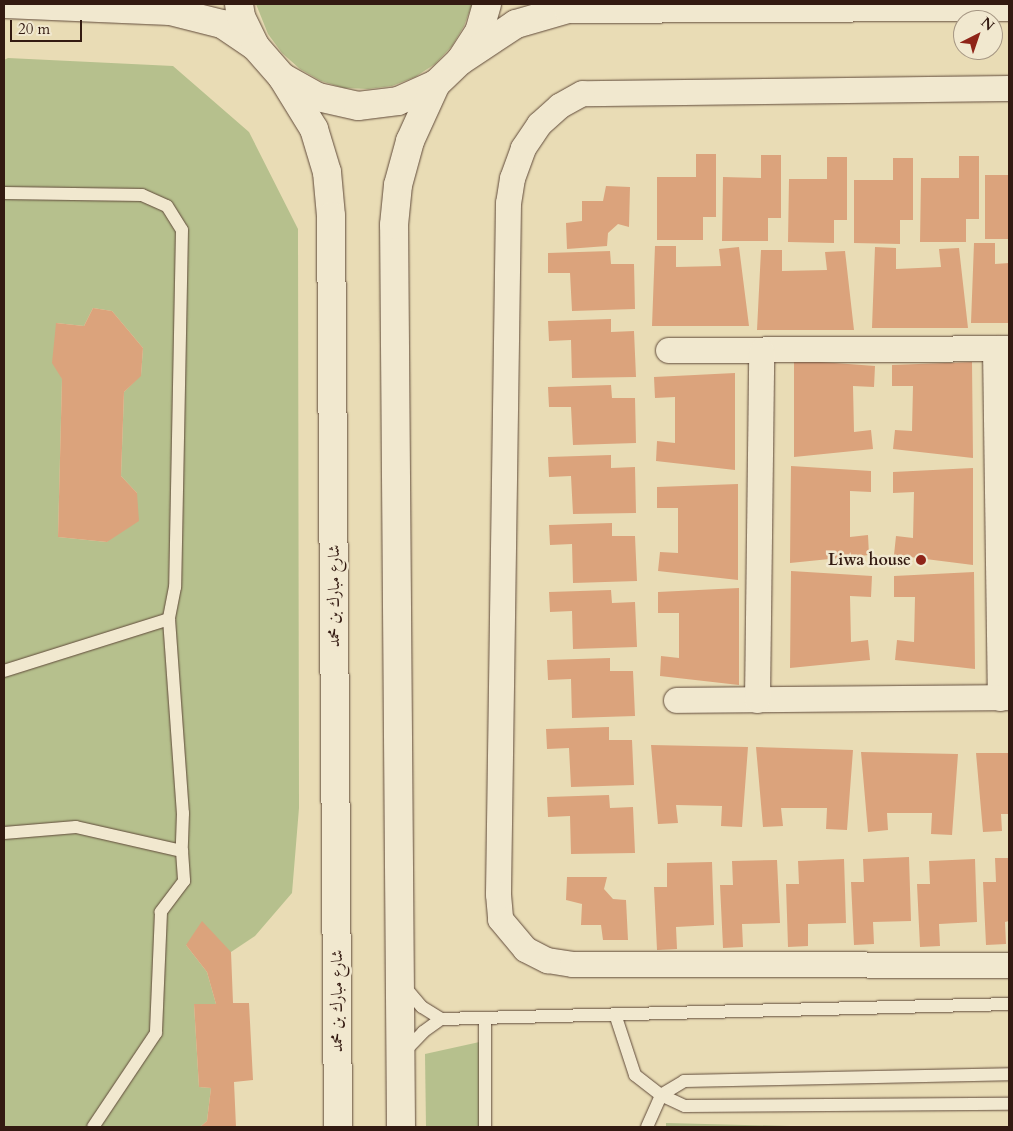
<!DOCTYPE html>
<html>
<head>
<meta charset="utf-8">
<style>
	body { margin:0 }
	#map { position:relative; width:1013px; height:1131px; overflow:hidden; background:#e9dcb5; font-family:Cardo,Amiri,serif }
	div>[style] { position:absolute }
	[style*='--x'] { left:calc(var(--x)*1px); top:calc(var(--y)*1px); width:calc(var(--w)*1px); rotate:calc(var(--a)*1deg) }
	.green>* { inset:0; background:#b6c08d }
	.building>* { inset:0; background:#dba37c }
	.roads { filter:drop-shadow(0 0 1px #604a3a) drop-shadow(0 0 1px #604a3a) }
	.lane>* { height:12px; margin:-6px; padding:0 6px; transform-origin:6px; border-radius:6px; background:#f1e8cf }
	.street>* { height:25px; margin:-12.5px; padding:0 12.5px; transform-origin:12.5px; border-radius:12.5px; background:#f1e8cf }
	.secondary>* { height:28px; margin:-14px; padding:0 14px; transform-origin:14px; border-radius:14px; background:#f1e8cf }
	.dots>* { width:14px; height:14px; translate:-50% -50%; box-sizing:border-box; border:2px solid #f1e8cf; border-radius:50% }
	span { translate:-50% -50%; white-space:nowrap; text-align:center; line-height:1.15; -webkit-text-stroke:5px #f1e8cf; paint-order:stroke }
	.poi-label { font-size:16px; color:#331a11; font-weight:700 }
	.right { translate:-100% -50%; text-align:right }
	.street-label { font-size:16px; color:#331a11 }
	.frame { position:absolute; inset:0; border:5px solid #331a11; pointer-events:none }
	.north { position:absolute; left:953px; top:10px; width:50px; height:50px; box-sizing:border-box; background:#f1e8cf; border:1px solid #a59683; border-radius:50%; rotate:41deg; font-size:14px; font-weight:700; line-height:20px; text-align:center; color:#331a11 }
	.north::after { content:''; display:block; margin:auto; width:18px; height:22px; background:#8f2418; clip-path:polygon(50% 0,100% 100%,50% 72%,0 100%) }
	.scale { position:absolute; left:10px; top:20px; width:72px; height:22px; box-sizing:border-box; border:2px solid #331a11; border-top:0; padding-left:6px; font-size:15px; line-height:18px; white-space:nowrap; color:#331a11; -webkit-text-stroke:4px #f1e8cf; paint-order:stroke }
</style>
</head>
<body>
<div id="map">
	<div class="green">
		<div style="clip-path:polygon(256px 4px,472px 4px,464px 26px,452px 46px,435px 64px,415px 77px,392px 86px,368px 89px,344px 88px,321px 81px,300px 69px,282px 53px,268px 34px)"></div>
		<div style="clip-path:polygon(evenodd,8px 58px,173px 66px,249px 132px,298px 229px,299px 808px,292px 893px,255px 936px,231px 952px,186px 945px,207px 972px,216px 1004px,194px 1004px,199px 1087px,211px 1088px,207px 1121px,200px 1127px,4px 1127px,4px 60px,8px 58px,93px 308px,112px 311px,143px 348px,141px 375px,124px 392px,121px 476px,137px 493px,107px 542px,58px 537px,62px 379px,56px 323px,84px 326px,93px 308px)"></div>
		<div style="clip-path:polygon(484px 1041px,483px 1127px,426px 1127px,425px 1054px)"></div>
		<div style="clip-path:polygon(666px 1123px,828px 1127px,666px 1127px)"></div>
	</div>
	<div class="building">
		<div style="clip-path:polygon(696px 154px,716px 154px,716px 217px,703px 217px,703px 240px,657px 240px,657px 177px,696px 177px)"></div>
		<div style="clip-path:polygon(761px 155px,781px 155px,781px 218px,768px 218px,768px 241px,722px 241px,723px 177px,761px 178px)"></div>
		<div style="clip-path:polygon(959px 156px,979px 156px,979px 219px,966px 219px,966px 242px,920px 242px,921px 178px,959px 178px)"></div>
		<div style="clip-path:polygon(827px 157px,847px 157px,847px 220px,834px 220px,834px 243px,788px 242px,789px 179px,827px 179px)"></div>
		<div style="clip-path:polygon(893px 158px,913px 158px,913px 220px,900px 220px,900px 244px,854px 243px,854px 180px,893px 180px)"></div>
		<div style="clip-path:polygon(985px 175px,1009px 175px,1009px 239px,985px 239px)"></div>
		<div style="clip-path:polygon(606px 186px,630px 187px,629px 227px,618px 224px,608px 233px,607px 246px,567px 249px,566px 223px,582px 221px,582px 201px,603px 201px)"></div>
		<div style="clip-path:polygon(974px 243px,995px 243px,995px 264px,1009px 263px,1009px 323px,971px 323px)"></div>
		<div style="clip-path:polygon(655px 246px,676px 246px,676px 267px,721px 266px,719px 249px,739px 247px,749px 326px,652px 326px)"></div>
		<div style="clip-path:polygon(875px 247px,896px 248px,896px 269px,941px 267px,939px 249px,959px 248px,968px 328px,872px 328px)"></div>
		<div style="clip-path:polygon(761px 250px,782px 250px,782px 271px,827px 270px,825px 252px,845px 251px,854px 330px,757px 330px)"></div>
		<div style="clip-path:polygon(610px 251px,611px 264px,634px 264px,635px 309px,572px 311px,570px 273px,548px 273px,548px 253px)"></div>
		<div style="clip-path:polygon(93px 308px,112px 311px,143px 348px,141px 376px,124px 392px,121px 476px,137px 493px,139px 521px,107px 542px,58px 537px,62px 379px,52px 363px,56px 323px,84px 326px)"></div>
		<div style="clip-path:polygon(611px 319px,611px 332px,634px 331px,636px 377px,572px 378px,571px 340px,549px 341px,548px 321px)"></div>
		<div style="clip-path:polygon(794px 360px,875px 366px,874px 387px,853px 386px,854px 432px,871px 430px,873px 449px,794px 457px)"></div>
		<div style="clip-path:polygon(972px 362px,973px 458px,893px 449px,895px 430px,912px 431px,913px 386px,892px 386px,892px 365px)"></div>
		<div style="clip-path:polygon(735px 373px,735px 470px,656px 461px,657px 441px,675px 443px,675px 397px,655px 398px,654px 377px)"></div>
		<div style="clip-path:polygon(611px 385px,612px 398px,635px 398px,636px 443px,573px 445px,571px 407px,549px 407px,548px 387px)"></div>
		<div style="clip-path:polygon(611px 455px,611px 468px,635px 467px,636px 513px,573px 514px,571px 476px,549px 477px,548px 457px)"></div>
		<div style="clip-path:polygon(791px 466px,871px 471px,871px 492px,850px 491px,850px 537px,868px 535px,869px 555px,790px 563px)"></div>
		<div style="clip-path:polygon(973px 468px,973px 565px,894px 555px,896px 536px,913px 538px,914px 492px,893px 493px,893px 472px)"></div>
		<div style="clip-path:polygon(738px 484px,738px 580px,658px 571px,660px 552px,678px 553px,678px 508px,657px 508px,657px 487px)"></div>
		<div style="clip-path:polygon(612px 523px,612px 536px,635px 536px,637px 581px,573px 583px,572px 544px,550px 545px,549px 525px)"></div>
		<div style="clip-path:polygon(791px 571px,872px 576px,871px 597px,850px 596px,851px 642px,868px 640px,870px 660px,790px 668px)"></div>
		<div style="clip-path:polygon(974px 572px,975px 669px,895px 660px,897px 640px,914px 642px,915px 597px,894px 597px,894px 576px)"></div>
		<div style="clip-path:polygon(739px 588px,739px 685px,660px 676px,661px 656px,679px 658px,679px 613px,658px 613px,658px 592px)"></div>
		<div style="clip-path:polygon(611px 590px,612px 603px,635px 602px,637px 647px,573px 649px,572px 611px,550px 612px,549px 592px)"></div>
		<div style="clip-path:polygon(610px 658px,610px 671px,633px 671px,635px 716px,572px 718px,571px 679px,548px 680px,547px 660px)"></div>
		<div style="clip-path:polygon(609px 727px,609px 740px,632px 740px,634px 785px,571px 787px,569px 748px,547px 749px,546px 729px)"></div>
		<div style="clip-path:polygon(651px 745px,748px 747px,742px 827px,721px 826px,722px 806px,676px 805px,678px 823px,658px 824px)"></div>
		<div style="clip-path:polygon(756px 747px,853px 750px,847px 830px,826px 829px,827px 808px,781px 808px,783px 826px,763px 827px)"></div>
		<div style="clip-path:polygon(861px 752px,958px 754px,952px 835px,931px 834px,932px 813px,887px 813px,888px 830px,868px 832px)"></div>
		<div style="clip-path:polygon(976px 753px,1009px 753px,1009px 814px,1001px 814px,1002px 831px,983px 832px)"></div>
		<div style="clip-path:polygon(609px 795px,610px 808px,633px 807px,635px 853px,571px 854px,570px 816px,548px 817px,547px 797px)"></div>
		<div style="clip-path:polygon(909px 857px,911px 921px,873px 922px,874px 944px,854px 945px,851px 882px,864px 882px,863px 859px)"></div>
		<div style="clip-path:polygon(995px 858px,1009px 858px,1009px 921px,1005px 922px,1006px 944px,986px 945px,983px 882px,996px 882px)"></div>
		<div style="clip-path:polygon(844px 859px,846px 923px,808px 924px,808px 946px,788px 947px,786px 884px,799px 884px,798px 861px)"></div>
		<div style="clip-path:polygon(975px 859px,977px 922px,939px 924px,940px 946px,920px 947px,917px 884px,930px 884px,929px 861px)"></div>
		<div style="clip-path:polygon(777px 860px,780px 923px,742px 924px,743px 947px,723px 948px,720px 885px,733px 885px,732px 861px)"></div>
		<div style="clip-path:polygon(712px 862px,714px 925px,676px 927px,677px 949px,657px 950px,654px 887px,667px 887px,667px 863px)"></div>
		<div style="clip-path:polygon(567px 877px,607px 877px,604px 889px,613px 899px,626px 900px,628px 940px,603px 940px,601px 925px,581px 925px,582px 904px,566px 900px)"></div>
		<div style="clip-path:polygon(202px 921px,231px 952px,233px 1003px,249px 1003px,253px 1080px,234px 1082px,236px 1127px,200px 1127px,207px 1121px,211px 1088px,199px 1087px,194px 1004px,216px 1004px,207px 972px,186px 945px)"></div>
	</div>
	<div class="roads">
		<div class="lane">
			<div style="--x:4;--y:193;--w:138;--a:0.8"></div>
			<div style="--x:142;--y:195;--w:27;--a:24"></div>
			<div style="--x:167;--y:206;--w:28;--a:58"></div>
			<div style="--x:182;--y:230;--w:357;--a:91.1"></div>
			<div style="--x:175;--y:587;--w:33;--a:101"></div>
			<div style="--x:169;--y:619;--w:195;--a:85.9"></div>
			<div style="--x:183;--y:813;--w:38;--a:92"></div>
			<div style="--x:182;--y:851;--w:30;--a:86"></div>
			<div style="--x:184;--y:881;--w:39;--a:127"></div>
			<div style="--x:161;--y:912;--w:121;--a:92.4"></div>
			<div style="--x:156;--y:1033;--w:113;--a:123.8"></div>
			<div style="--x:4;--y:671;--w:173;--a:-17.5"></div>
			<div style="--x:4;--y:833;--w:72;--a:-4.8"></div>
			<div style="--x:76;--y:827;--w:109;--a:12.8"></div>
			<div style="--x:405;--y:987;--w:26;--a:50"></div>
			<div style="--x:422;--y:1007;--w:22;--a:32"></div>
			<div style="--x:441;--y:1019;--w:568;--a:-1.51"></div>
			<div style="--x:615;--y:1014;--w:64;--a:71.8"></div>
			<div style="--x:635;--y:1075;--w:33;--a:38"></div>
			<div style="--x:661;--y:1095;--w:26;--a:25"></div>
			<div style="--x:685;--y:1106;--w:324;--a:-0.4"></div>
			<div style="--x:485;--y:1018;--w:109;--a:90"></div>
			<div style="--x:404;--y:1052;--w:28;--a:-46"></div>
			<div style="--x:423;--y:1032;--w:22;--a:-36"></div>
			<div style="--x:647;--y:1127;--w:35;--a:-66"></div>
			<div style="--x:661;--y:1095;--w:27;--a:-31"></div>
			<div style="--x:684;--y:1081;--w:325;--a:-1.2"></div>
		</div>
		<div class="street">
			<div style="--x:1009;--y:88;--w:427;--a:179.3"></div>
			<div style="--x:582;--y:93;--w:26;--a:151"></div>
			<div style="--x:559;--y:106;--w:27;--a:138"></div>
			<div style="--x:539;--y:124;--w:29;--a:124"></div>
			<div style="--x:523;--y:148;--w:32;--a:110"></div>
			<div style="--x:512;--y:178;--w:25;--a:99"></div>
			<div style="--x:508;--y:203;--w:691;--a:90.83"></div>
			<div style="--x:498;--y:894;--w:25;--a:85"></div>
			<div style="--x:500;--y:919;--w:39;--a:50"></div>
			<div style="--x:525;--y:949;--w:25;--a:27"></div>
			<div style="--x:547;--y:960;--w:25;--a:9"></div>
			<div style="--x:572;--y:964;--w:437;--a:0.1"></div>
			<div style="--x:995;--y:348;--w:350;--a:89.2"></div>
			<div style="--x:668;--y:350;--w:341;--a:-0.3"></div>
			<div style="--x:676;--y:700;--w:333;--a:-0.5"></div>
			<div style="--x:757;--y:700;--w:349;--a:-89.3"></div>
		</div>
		<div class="secondary">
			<div style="--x:5;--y:4;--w:165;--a:2.4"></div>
			<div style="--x:170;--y:11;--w:54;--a:14"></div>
			<div style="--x:222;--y:24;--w:40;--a:34"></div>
			<div style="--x:239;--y:4;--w:13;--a:81"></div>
			<div style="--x:241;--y:17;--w:32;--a:64"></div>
			<div style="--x:255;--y:46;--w:41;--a:48.9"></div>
			<div style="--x:282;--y:77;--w:41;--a:29.1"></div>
			<div style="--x:318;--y:97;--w:41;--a:12.7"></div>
			<div style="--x:358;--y:106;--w:40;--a:-7.1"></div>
			<div style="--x:398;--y:101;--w:42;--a:-24.1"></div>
			<div style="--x:436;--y:84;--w:33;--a:-44"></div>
			<div style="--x:460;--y:61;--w:35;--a:-57"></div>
			<div style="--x:479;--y:32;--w:29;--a:-74"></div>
			<div style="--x:460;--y:61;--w:67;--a:-33.5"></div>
			<div style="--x:516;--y:24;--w:54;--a:-16.1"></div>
			<div style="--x:568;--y:9;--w:441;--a:-0.3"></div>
			<div style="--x:282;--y:77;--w:61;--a:58.4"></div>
			<div style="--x:314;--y:129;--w:45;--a:73.2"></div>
			<div style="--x:327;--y:172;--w:44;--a:84.8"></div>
			<div style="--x:331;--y:216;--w:911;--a:89.56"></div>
			<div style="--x:401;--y:1127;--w:902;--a:-90.44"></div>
			<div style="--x:394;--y:225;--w:40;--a:-84.3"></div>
			<div style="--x:398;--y:185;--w:46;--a:-74.7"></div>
			<div style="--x:410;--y:141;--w:63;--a:-65.5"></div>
		</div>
	</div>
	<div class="dots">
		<div style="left:921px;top:560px;background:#8f2418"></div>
	</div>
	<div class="poi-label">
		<span class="right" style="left:911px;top:560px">Liwa house</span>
	</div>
	<div class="street-label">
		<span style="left:334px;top:596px;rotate:-90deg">شارع مبارك بن محمد</span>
		<span style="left:337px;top:1001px;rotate:-90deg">شارع مبارك بن محمد</span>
	</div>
	<div class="frame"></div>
	<div class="north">N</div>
	<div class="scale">20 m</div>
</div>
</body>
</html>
